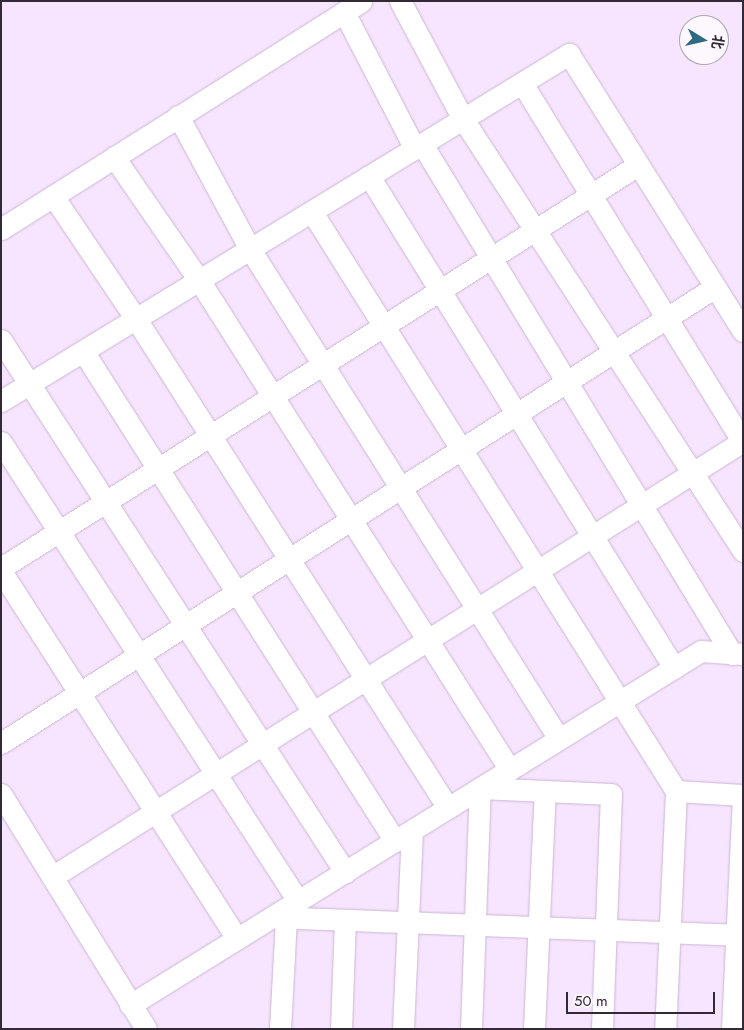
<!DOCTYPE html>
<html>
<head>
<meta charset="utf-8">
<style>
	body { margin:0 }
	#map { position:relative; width:744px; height:1030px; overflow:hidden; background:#f7e5ff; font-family:Jost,"Noto Sans SC",sans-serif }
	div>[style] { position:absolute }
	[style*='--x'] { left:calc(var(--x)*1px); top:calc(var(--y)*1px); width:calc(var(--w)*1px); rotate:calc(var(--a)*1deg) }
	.roads { filter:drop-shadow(0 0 1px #ccb6d5) drop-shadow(0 0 1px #ccb6d5) }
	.minor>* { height:21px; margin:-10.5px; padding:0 10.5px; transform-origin:10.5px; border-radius:10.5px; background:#fff }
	span { translate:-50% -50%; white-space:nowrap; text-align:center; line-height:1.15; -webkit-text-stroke:4px #fcf8fe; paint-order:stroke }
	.frame { position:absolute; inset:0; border:2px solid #312935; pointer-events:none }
	.north { position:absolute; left:679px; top:15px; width:50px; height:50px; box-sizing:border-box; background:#fcf8fe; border:1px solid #aba5ae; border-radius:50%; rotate:99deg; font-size:14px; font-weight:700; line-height:20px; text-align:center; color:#312935 }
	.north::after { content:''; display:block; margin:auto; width:18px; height:22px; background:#2e6a82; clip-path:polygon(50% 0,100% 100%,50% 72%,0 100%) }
	.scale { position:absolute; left:566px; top:992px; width:149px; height:22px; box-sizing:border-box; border:2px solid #312935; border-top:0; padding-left:6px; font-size:15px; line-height:18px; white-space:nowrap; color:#312935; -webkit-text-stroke:4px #fcf8fe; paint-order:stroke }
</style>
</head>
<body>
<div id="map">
	<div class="roads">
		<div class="minor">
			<div style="--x:400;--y:1;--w:134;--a:61.9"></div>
			<div style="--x:463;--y:119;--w:515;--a:57.05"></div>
			<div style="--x:344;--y:12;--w:154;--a:62.6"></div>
			<div style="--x:522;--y:83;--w:422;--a:58.4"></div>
			<div style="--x:178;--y:116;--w:151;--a:61.6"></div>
			<div style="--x:250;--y:249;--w:579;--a:57.76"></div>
			<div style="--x:422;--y:144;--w:597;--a:58.71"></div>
			<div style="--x:114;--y:157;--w:150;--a:55.4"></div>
			<div style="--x:199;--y:280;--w:580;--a:57.6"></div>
			<div style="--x:369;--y:176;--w:579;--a:58.2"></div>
			<div style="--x:53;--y:196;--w:148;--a:56"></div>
			<div style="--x:136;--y:319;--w:580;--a:57.46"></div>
			<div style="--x:312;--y:212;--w:684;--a:57.84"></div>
			<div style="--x:676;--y:791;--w:238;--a:92.6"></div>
			<div style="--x:1;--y:229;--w:426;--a:-32.3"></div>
			<div style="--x:1;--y:340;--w:634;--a:57.11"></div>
			<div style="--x:83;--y:351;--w:581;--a:57.51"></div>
			<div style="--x:1;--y:401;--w:666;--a:-31.42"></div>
			<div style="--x:569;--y:54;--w:327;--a:57.9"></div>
			<div style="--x:1;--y:442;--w:547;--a:57.09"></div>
			<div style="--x:1;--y:568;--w:754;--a:-32.32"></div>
			<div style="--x:1;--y:571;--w:437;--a:57.3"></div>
			<div style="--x:1;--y:743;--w:847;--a:-32.56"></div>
			<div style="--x:676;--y:791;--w:67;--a:3.4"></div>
			<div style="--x:1;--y:794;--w:276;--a:58.3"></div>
			<div style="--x:52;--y:877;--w:817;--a:-32.25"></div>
			<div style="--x:272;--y:917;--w:471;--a:2.2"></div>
			<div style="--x:130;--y:1005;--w:672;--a:-31.8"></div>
			<div style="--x:701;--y:651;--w:42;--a:4.1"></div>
			<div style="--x:280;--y:1029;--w:112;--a:-86.9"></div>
			<div style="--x:341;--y:1029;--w:109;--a:-87.9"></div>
			<div style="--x:403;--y:1029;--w:198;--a:-87.4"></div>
			<div style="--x:471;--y:1029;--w:241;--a:-87.9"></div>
			<div style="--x:480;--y:788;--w:131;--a:2.6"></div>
			<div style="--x:611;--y:794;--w:235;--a:92.2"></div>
			<div style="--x:534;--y:1029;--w:238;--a:-87.4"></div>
			<div style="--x:732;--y:1029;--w:233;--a:-87.3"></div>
		</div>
	</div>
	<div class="frame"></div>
	<div class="north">北</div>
	<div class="scale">50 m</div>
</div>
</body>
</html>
